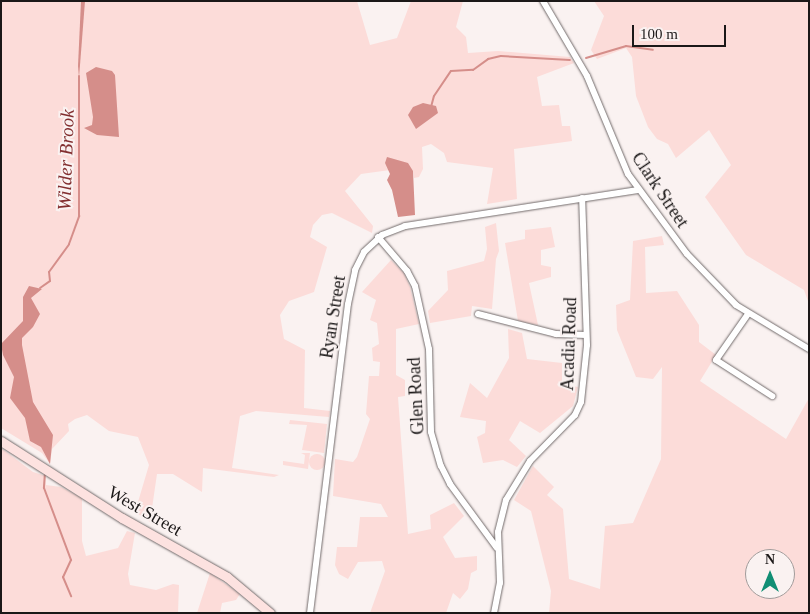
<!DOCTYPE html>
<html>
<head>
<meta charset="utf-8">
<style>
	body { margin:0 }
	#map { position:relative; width:810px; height:614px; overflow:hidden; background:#faf2f1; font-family:Georgia,serif }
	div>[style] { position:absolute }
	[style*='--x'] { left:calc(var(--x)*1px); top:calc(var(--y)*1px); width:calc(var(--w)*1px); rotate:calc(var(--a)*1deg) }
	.green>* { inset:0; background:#fcdcd9 }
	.round { border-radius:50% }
	.water>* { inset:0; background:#d58e8a }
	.stream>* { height:2px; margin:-1px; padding:0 1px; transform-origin:1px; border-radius:1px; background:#d58e8a }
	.roads { filter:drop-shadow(0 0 1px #726b6b) drop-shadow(0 0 1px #726b6b) }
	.street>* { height:6px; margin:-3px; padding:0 3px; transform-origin:3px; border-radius:3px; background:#fff }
	.secondary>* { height:9px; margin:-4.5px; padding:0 4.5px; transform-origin:4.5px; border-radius:4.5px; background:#fde2e0 }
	span { translate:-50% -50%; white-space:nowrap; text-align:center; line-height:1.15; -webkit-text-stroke:4px #faf2f1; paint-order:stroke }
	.street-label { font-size:18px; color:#1b1818 }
	.water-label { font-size:19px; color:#822e2f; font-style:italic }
	.frame { position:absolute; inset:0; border:2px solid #1b1818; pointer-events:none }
	.north { position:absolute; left:745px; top:549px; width:50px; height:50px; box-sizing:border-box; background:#faf2f1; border:1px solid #a19b9a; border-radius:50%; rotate:0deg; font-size:14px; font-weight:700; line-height:20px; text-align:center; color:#1b1818 }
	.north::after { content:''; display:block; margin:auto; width:18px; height:22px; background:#118e74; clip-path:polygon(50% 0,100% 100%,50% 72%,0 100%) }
	.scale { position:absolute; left:632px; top:25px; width:94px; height:22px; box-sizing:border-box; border:2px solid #1b1818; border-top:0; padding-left:6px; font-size:15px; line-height:18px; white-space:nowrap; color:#1b1818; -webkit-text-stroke:4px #faf2f1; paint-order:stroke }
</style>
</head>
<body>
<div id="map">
	<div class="green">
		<div style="clip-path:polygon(1px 1px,357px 1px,370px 45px,397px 38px,411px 1px,463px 1px,456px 27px,466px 37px,468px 53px,498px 51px,570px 57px,574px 63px,537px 77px,542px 106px,559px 105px,562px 126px,570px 126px,572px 141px,514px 149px,517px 199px,487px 204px,493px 168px,447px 162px,444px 153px,431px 144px,422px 147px,423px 169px,419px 177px,414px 178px,413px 171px,385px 163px,390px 170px,361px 174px,345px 191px,373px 226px,372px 233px,332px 213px,322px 215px,313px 225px,310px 237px,327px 247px,314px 292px,289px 301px,280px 315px,284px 339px,305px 350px,304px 408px,330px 411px,329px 417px,256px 411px,240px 416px,232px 468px,279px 475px,274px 477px,203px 468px,202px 492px,173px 474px,157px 474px,150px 522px,135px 512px,149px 465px,138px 437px,109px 431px,87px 415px,75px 419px,68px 424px,69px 431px,52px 449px,50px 464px,42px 453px,1px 428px)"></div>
		<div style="clip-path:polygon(594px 1px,809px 1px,809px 304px,804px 290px,746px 255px,705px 197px,731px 165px,709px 130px,676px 158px,668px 144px,657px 139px,648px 127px,636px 96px,632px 57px,626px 48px,597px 59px,591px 50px,604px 16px)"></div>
		<div style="clip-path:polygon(496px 223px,499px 251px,496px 259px,492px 309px,472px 306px,471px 316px,430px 323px,428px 311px,448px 290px,447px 271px,484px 261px,487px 249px,485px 227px)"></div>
		<div style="clip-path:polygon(551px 227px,555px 247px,541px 250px,541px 265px,551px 267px,551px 277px,529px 283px,538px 325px,518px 321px,505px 243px,525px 239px,525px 230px)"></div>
		<div style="clip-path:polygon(evenodd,662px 236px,664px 245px,645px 247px,646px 293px,677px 291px,699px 325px,699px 342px,716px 355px,700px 381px,786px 439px,809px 398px,809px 613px,549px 613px,551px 591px,531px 511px,514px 500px,533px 466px,554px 487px,547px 495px,563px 509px,569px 579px,600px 589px,605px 526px,633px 523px,661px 459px,662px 367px,653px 379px,636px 377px,617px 330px,616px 305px,630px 300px,633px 241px,662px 236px,755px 559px,785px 559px,785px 589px,755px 589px,755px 559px)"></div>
		<div style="clip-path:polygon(391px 260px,404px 273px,410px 287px,419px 324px,396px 329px,396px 375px,405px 380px,405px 396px,398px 397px,408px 534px,431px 529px,430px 515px,454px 503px,464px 516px,443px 537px,455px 558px,477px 556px,477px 570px,471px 573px,468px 589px,460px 599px,453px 593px,446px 613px,370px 613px,385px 571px,382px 561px,358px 562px,348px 579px,339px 574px,335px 565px,337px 547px,357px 547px,360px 517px,388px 517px,381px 504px,333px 496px,335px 459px,353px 462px,357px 457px,370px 419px,366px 414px,369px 376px,379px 376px,380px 362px,373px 361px,372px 348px,379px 344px,377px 323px,370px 320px,376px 300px,362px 292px)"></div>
		<div style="clip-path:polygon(508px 329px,522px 333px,527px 359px,562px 363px,562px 384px,578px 387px,573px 406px,540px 433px,520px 421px,509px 440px,526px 456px,517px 467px,503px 460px,483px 463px,477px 437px,485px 433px,486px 421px,460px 417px,470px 383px,487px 398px,509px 358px)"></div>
		<div style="clip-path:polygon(290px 420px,327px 424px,324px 453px,302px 450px,307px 425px,289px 424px)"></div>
		<div style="clip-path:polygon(1px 448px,33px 472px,46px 476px,46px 485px,61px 487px,82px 498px,82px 541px,86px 556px,118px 548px,127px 531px,135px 533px,128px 574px,130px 585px,156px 590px,173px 584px,179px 585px,178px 613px,1px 613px)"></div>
		<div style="clip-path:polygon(301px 453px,310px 453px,308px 469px,283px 465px,283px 461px,304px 464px,305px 455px)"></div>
		<div class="round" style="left:309px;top:454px;width:16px;height:16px"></div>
		<div style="clip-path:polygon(210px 573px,240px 594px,236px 600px,222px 603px,220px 613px,197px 613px)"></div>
	</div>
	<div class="water">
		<div style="clip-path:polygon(81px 1px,85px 1px,79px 78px,78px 66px)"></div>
		<div style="clip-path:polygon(96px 67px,112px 71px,115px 75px,119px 137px,97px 135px,84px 128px,92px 125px,93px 117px,86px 73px)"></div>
		<div style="clip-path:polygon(423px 103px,436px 106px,438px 113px,416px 129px,408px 115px,413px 107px)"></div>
		<div style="clip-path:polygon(387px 157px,408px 163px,413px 171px,415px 215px,398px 217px,392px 190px,387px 180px,390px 174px,385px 163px)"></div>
		<div style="clip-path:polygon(29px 286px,42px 289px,31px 298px,40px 314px,33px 327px,22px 338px,22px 345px,33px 402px,53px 435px,50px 464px,41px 447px,30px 441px,25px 418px,10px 398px,14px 377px,3px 355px,1px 344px,23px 321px,23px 297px)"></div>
	</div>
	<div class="stream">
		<div style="--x:586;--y:58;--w:42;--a:-16.7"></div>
		<div style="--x:626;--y:46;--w:27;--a:8"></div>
		<div style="--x:431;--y:107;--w:11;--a:-75"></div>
		<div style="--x:434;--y:96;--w:30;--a:-56"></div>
		<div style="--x:451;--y:71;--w:22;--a:-3"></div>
		<div style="--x:473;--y:70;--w:19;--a:-36"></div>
		<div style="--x:488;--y:59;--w:13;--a:-13"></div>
		<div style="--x:501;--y:56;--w:69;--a:3.3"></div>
		<div style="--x:40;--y:288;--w:12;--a:-35"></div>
		<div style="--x:50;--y:281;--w:9;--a:-96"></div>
		<div style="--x:49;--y:272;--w:34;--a:-54"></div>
		<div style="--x:69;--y:244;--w:30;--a:-70"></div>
		<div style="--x:79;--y:216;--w:140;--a:-90"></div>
		<div style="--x:45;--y:472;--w:16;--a:94"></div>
		<div style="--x:44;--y:488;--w:77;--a:69.4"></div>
		<div style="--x:71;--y:560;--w:19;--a:115"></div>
		<div style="--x:63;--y:577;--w:21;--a:67"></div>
	</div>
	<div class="roads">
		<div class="street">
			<div style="--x:543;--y:1;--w:87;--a:59.6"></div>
			<div style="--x:587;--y:76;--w:106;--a:67.3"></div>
			<div style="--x:628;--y:174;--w:99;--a:53.6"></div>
			<div style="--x:687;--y:254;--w:71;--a:46.1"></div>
			<div style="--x:736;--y:305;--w:85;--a:31.1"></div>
			<div style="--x:378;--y:237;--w:45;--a:49.5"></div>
			<div style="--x:407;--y:271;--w:17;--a:62"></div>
			<div style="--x:415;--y:286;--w:65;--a:77.5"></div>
			<div style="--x:429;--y:349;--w:83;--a:88.6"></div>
			<div style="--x:431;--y:432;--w:35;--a:74"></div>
			<div style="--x:441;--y:466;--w:20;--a:63"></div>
			<div style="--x:450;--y:484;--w:79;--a:53.7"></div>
			<div style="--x:478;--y:314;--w:81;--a:14.4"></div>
			<div style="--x:556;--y:334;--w:30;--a:2"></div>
			<div style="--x:748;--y:314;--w:56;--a:124.8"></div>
			<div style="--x:716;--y:360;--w:67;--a:32.7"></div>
			<div style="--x:310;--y:613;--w:311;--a:-83"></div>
			<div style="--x:348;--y:304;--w:35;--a:-78"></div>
			<div style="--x:355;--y:270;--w:20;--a:-63"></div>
			<div style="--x:364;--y:252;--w:25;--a:-43"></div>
			<div style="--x:382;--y:235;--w:25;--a:-21"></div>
			<div style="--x:405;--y:226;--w:236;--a:-8.8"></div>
			<div style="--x:494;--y:613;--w:31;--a:-79"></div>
			<div style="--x:500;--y:583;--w:51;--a:-92.2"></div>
			<div style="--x:498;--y:532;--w:33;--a:-76"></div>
			<div style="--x:506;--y:500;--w:46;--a:-58.4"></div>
			<div style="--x:530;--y:461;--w:64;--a:-45.6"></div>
			<div style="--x:575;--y:415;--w:14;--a:-65"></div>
			<div style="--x:581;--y:402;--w:57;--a:-84"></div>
			<div style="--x:587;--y:345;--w:147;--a:-91.9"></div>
		</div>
		<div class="secondary">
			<div style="--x:1;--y:441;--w:143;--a:32.5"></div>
			<div style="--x:122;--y:518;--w:120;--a:29.3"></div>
			<div style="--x:227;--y:577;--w:56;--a:39.9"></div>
		</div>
	</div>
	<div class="street-label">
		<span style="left:660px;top:190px;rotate:56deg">Clark Street</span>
		<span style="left:333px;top:317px;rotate:-81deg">Ryan Street</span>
		<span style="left:569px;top:344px;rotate:-88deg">Acadia Road</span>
		<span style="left:416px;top:396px;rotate:-93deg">Glen Road</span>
		<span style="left:145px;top:511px;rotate:30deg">West Street</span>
	</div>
	<div class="water-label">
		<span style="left:66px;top:160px;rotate:-88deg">Wilder Brook</span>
	</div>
	<div class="frame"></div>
	<div class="north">N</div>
	<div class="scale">100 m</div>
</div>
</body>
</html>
